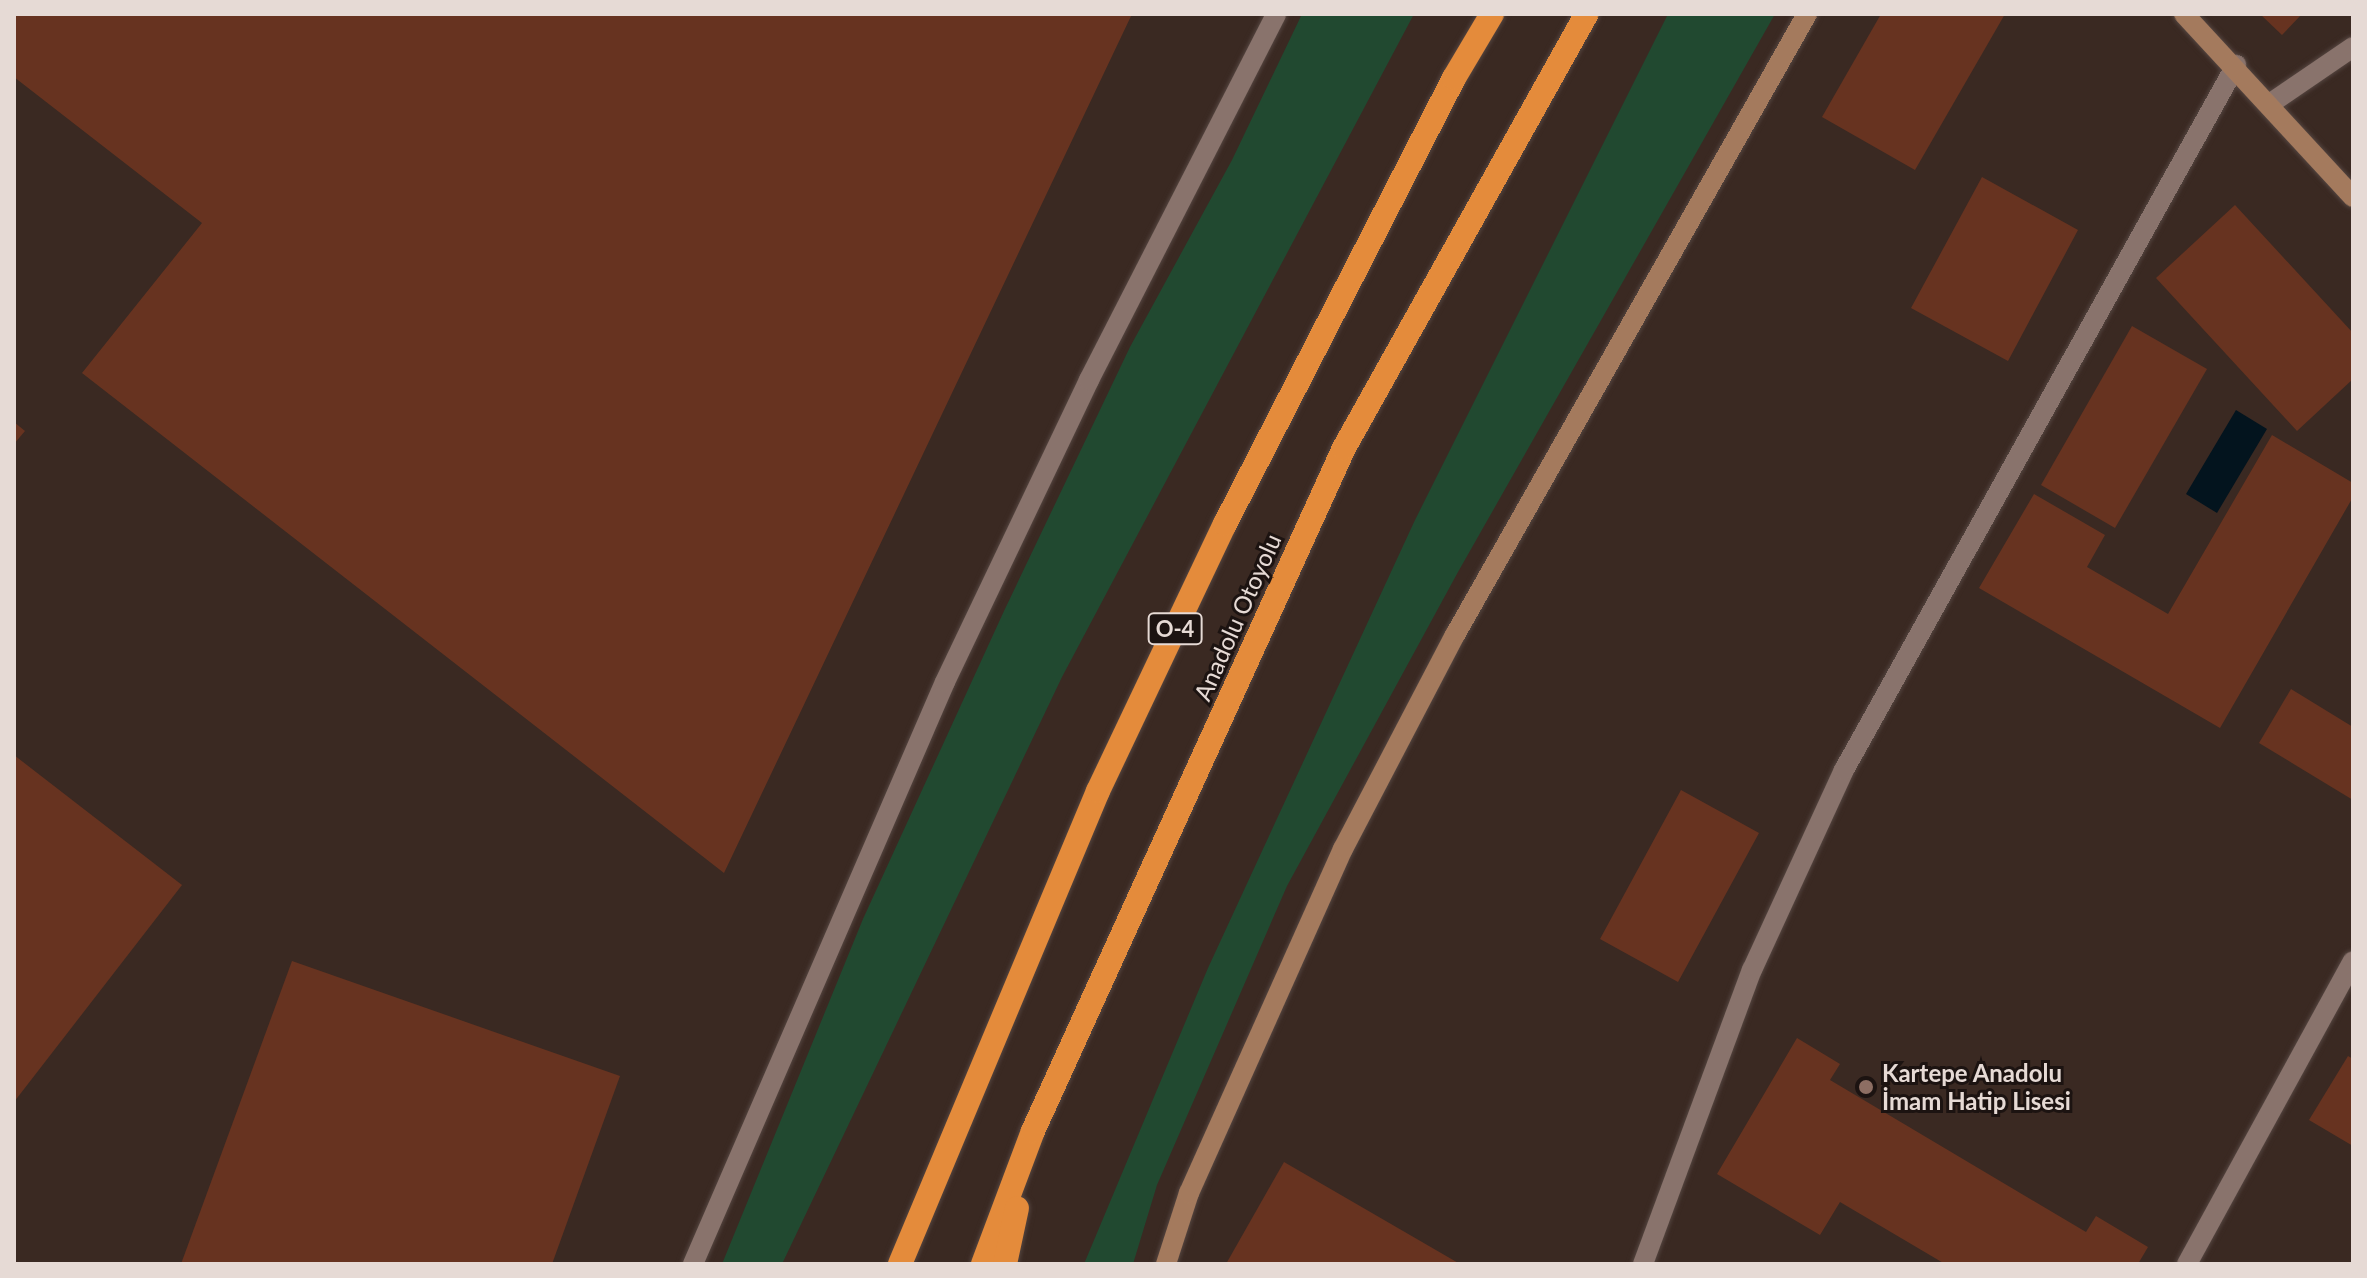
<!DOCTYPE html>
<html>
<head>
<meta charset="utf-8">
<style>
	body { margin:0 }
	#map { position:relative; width:2367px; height:1278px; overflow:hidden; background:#3a2922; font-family:Lato,sans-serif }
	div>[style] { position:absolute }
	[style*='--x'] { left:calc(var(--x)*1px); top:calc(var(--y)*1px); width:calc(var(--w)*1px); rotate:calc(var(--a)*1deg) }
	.green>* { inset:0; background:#214930 }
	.water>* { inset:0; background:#03141e }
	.building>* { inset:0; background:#673320 }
	.roads { filter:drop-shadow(0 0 2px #544540) drop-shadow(0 0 2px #544540) }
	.street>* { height:20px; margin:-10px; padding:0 10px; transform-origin:10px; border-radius:10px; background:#89736c }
	.secondary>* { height:20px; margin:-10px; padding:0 10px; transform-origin:10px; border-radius:10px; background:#a47a5d }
	.highway>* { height:24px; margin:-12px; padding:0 12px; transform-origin:12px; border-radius:12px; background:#e48b3b }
	.dots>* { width:22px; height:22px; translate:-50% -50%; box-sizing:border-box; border:4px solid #1c1311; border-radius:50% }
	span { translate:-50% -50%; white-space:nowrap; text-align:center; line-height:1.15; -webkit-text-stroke:6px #1c1311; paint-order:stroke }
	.shield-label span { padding:2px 6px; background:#1c1311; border:2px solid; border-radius:6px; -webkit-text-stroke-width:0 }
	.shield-label { font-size:22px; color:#e6dad5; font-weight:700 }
	.street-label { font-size:24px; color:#e6dad5 }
	.poi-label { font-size:24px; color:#e6dad5; font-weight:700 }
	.left { translate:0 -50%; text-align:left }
	.frame { position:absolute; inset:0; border:16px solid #e6dad5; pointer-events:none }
</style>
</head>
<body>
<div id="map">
	<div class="green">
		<div style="clip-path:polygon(1302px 14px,1414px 14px,1062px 677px,782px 1264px,722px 1264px,863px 919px,1004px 611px,1130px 347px,1232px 160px)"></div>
		<div style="clip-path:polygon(1668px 14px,1775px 14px,1458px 572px,1287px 886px,1157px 1185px,1133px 1264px,1084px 1264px,1208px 968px,1415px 520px)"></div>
	</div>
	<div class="water">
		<div style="clip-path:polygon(2236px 410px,2267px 429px,2217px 513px,2186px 494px)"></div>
	</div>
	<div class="building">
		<div style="clip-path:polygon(14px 14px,1132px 14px,724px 873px,82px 373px,202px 223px,14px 77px)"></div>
		<div style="clip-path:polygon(1881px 14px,2005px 14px,1915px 170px,1822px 117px)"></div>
		<div style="clip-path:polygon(2260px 14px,2302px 14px,2282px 35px)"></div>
		<div style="clip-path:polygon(1982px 177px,2078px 230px,2008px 361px,1911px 308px)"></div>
		<div style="clip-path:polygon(2235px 205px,2353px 333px,2353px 379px,2297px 431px,2156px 278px)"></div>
		<div style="clip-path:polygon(2132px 326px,2207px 369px,2115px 528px,2041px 485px)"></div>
		<div style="clip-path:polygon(14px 422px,25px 431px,14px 444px)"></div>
		<div style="clip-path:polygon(2272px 435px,2353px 483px,2353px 497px,2220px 728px,1979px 588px,2034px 494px,2105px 535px,2087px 567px,2168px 614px)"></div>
		<div style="clip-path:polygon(2291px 689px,2353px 727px,2353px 800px,2259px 743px)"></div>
		<div style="clip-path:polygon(14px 755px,182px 885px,14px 1102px)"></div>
		<div style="clip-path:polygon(1681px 790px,1759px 833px,1678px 982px,1600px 939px)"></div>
		<div style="clip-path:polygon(292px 961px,620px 1076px,552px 1264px,181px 1264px)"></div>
		<div style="clip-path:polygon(1797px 1038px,1840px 1064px,1830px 1080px,2086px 1232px,2096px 1216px,2148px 1247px,2138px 1264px,1945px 1264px,1840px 1202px,1820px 1235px,1717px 1174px)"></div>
		<div style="clip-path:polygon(2348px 1056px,2353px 1059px,2353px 1146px,2309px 1120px)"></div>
		<div style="clip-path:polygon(1284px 1162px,1460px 1264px,1226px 1264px)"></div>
	</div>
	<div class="roads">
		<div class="street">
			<div style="--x:2271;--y:103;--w:99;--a:-34.3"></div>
			<div style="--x:693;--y:1264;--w:634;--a:-66.59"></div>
			<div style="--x:945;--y:682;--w:335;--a:-64.5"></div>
			<div style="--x:1089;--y:380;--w:411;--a:-62.9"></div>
			<div style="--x:1643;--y:1264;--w:314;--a:-69.7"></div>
			<div style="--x:1752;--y:970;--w:220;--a:-65.3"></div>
			<div style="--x:1844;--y:770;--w:807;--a:-60.92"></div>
			<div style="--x:2187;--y:1264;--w:345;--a:-61.3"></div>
		</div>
		<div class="secondary">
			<div style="--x:2184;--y:14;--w:249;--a:47.3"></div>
			<div style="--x:1166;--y:1264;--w:75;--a:-72.1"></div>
			<div style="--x:1189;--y:1193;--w:377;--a:-65.9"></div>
			<div style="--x:1343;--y:849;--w:242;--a:-62.4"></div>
			<div style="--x:1455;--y:635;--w:714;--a:-60.45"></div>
		</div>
		<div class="highway">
			<div style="--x:900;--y:1264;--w:513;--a:-67.29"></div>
			<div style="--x:1098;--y:791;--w:296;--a:-64.6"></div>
			<div style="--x:1225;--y:524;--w:501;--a:-62.82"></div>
			<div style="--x:1454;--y:78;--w:74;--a:-59.3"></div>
			<div style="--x:983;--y:1264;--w:142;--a:-69.4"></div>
			<div style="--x:1033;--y:1131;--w:750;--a:-65.52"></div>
			<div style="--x:1344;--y:448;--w:497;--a:-60.8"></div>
			<div style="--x:1005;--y:1264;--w:57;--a:-77.9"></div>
		</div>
	</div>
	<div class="dots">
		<div style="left:1866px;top:1087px;background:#8d6e63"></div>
	</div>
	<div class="shield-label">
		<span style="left:1175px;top:629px">O-4</span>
	</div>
	<div class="street-label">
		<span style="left:1237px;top:617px;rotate:-66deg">Anadolu Otoyolu</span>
	</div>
	<div class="poi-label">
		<span class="left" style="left:1882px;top:1087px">Kartepe Anadolu<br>İmam Hatip Lisesi</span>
	</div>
	<div class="frame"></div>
</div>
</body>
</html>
